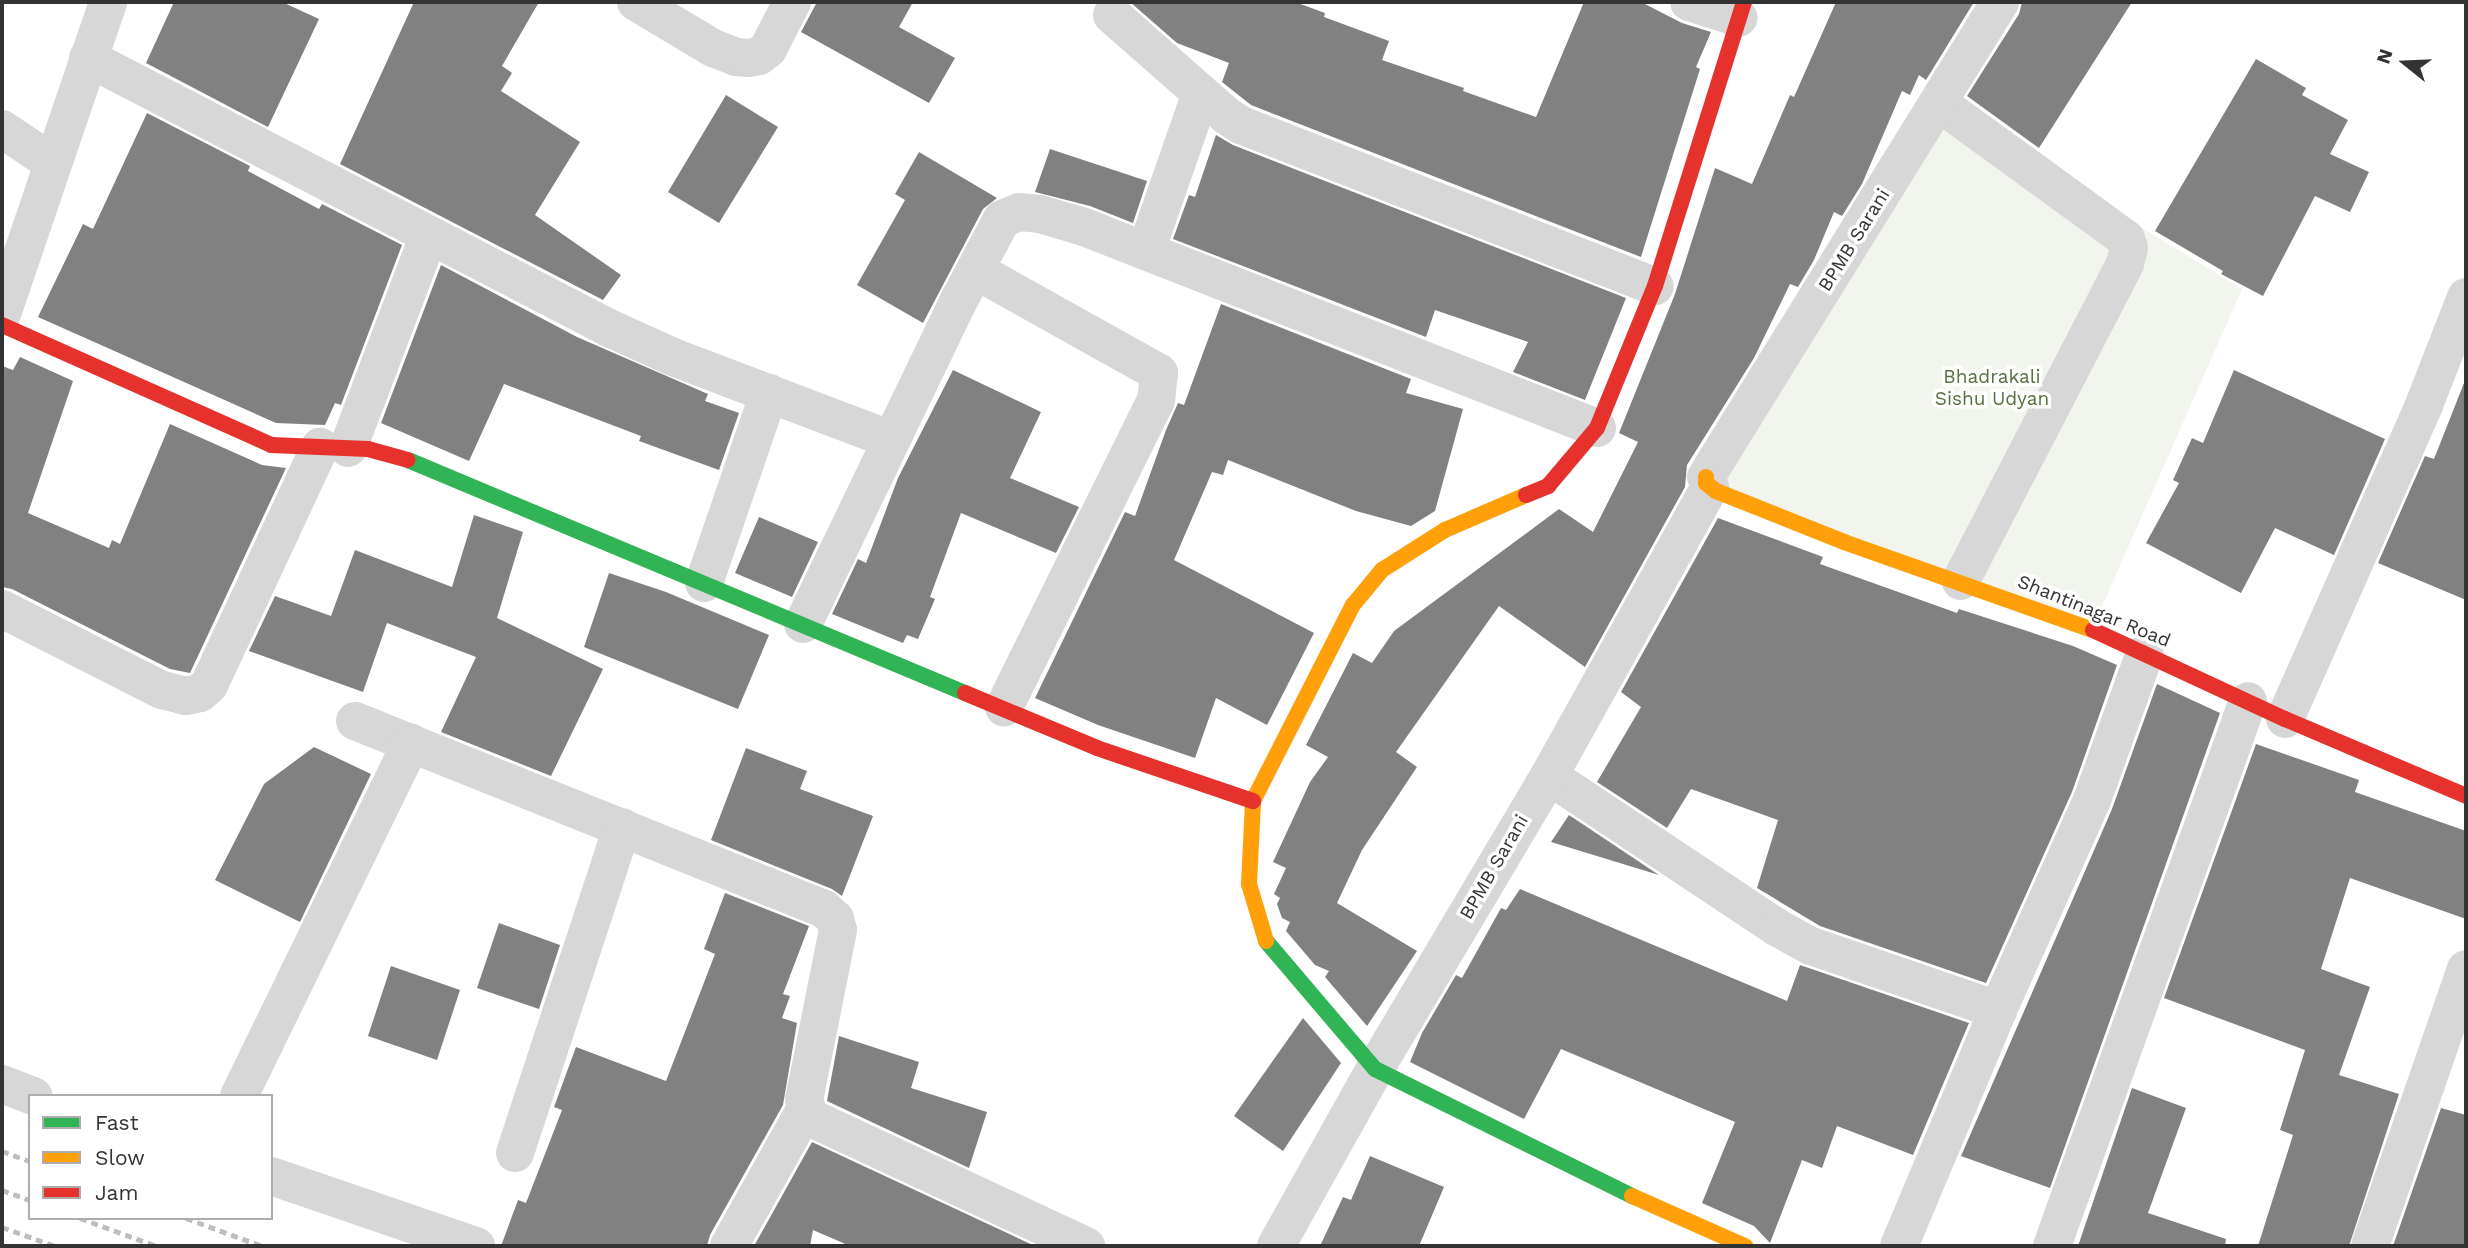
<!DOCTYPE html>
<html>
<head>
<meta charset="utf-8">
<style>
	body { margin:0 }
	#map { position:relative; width:2468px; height:1248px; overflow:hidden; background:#fff; font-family:"Work Sans",sans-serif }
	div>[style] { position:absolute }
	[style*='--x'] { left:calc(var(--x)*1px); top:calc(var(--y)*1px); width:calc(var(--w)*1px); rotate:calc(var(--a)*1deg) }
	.green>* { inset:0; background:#f1f5ed }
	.building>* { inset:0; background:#818181 }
	.street>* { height:38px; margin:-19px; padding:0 19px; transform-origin:19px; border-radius:19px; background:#d7d7d7 }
	.fast>* { height:16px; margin:-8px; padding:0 8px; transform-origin:8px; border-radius:8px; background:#30b455 }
	.slow>* { height:16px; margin:-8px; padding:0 8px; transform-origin:8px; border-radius:8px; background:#ff9f0a }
	.jam>* { height:16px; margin:-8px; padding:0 8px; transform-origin:8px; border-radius:8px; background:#e5322d }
	.rail>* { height:5px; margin-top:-2.5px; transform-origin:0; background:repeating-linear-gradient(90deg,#bebebe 0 7px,transparent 0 12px) }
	span { translate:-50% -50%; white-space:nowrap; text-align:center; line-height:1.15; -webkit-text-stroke:7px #fff; paint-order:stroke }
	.street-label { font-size:19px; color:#333 }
	.park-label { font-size:19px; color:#56703f }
	.frame { position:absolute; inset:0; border:4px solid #333; pointer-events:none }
	.legend { position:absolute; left:28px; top:1094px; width:245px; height:126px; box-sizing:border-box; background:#fff; border:2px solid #adadad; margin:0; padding:9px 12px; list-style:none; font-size:21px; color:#333 }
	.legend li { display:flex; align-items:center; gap:14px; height:35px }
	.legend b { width:35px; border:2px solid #adadad }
	.north { position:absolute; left:2370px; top:28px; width:70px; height:70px; -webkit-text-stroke:5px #fff; paint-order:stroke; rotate:288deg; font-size:19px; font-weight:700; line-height:28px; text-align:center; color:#333 }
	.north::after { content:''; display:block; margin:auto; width:24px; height:32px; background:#333; clip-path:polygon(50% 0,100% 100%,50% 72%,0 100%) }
</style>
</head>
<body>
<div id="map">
	<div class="green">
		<div style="clip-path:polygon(1940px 105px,2242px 289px,2092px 629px,1716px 491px)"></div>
	</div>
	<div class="building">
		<div style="clip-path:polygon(174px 2px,282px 2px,319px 19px,268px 127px,146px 63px)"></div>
		<div style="clip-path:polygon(414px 2px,539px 2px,502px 66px,512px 73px,501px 91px,580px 142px,535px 215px,621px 275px,603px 300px,340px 164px)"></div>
		<div style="clip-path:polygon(817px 2px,913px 2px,899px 27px,955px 58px,929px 103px,801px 32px)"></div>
		<div style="clip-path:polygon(1130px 2px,1295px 2px,1325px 13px,1324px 17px,1389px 41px,1382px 60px,1464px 88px,1463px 91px,1536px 117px,1584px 2px,1641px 2px,1682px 23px,1711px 32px,1696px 67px,1700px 69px,1641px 257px,1251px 105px,1222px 82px,1229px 63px,1177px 43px)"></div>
		<div style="clip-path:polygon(1836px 2px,1974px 2px,1926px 80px,1919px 75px,1910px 95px,1902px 91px,1862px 184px,1842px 216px,1834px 212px,1814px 260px,1798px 287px,1790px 284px,1754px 358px,1687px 465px,1685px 487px,1585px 667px,1499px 606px,1396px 752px,1417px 767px,1362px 850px,1337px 903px,1417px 951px,1367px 1026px,1325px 977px,1329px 971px,1315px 965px,1286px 931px,1290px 922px,1282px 918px,1277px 904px,1280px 898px,1274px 894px,1286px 868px,1273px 862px,1310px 782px,1328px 757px,1306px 745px,1353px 653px,1372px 663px,1394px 631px,1559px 509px,1593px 532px,1638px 442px,1619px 433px,1675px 294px,1715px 168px,1752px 184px,1790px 95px,1794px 97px)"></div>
		<div style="clip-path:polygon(2022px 2px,2132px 2px,2039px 148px,1967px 96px,2019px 14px)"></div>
		<div style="clip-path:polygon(2256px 59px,2306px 88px,2302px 95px,2348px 120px,2330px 154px,2369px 172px,2350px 212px,2315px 196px,2263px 296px,2221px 274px,2223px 271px,2155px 231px)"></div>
		<div style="clip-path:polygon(726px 95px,778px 127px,719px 223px,668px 192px)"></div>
		<div style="clip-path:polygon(147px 113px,250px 166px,248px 171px,319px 209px,322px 204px,402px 245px,341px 405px,335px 403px,325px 425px,276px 423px,38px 317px,83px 224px,93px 229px)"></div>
		<div style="clip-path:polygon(1216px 135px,1233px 145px,1626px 298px,1585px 400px,1513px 372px,1528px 342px,1435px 310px,1426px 337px,1173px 239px,1189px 195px,1195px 197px)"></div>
		<div style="clip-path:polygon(1050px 149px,1147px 181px,1133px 223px,1090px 206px,1035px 192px)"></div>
		<div style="clip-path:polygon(919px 152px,997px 198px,983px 209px,923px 323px,857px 285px,905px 200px,895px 194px)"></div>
		<div style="clip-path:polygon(441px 265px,577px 337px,708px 394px,705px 401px,739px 413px,719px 470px,639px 441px,641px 436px,504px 384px,469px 461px,381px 423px)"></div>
		<div style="clip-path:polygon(1221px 304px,1411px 379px,1406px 393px,1463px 409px,1435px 511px,1411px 526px,1356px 511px,1228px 460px,1223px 475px,1212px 472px,1174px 560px,1314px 633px,1267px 725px,1216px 698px,1195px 758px,1098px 725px,1035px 698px,1125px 512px,1135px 516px,1166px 430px,1178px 403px,1184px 405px)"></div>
		<div style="clip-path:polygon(20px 357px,73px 381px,28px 513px,109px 548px,112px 540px,120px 544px,170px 424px,262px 465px,286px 468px,190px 673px,170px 669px,12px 589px,2px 587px,2px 366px,13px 370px)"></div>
		<div style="clip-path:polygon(953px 370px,1041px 412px,1010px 478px,1079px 507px,1056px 553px,961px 513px,930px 597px,935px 599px,918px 639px,907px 635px,903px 643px,832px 614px,858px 559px,866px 563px,898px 478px)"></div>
		<div style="clip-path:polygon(2234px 370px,2385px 439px,2334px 555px,2275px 528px,2241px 593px,2146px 543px,2179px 483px,2173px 480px,2192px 438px,2203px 443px)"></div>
		<div style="clip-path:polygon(2464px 383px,2466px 384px,2466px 600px,2378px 563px,2425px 456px,2434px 459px)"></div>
		<div style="clip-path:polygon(474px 515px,523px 532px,497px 618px,603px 669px,551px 776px,441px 732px,476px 657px,387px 623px,363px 692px,249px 651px,275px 596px,331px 616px,355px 550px,452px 587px)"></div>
		<div style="clip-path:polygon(759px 517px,818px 542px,792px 597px,735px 573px)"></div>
		<div style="clip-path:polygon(1718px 518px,1823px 557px,1820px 564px,1957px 613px,1959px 609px,2073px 646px,2117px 665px,2072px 792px,1986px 983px,1820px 926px,1757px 888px,1778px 820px,1691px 789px,1667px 828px,1597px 782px,1641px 707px,1621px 692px)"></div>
		<div style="clip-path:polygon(609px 573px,666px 592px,769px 635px,738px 709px,584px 647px)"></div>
		<div style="clip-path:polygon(2157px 684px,2220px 713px,2050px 1188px,1961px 1156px,2112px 809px)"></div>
		<div style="clip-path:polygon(2256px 744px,2359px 780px,2355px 792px,2466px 831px,2466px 919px,2350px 878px,2321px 969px,2370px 987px,2339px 1075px,2399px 1094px,2349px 1246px,2258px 1246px,2293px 1135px,2280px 1130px,2305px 1050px,2164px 998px)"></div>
		<div style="clip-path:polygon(314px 747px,371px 774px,300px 922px,215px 880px,264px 784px)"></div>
		<div style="clip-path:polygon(746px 748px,807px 771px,800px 789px,873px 816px,842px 896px,832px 889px,711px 840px)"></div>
		<div style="clip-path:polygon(1569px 815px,1659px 875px,1551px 842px)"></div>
		<div style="clip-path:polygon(1520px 889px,1787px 1001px,1800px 965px,1969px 1023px,1913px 1155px,1837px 1126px,1822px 1168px,1802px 1160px,1770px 1243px,1754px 1226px,1702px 1203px,1735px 1122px,1561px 1049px,1524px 1119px,1410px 1062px,1422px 1033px,1456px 975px,1462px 978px,1501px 908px,1506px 910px)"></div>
		<div style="clip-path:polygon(725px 893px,809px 926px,783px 994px,790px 996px,782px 1018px,797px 1023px,783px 1105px,710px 1235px,707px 1246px,501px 1246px,518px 1200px,526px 1203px,562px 1110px,554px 1107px,576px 1047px,666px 1081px,715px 954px,704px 949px)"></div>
		<div style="clip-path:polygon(499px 923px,560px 945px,539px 1009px,477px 988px)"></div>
		<div style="clip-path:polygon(391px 966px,460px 990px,437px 1060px,368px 1036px)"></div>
		<div style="clip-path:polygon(1303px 1018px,1341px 1063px,1283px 1151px,1234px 1116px)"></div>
		<div style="clip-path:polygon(839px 1036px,919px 1062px,911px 1088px,987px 1112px,969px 1168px,827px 1101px)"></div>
		<div style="clip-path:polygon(2132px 1088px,2186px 1108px,2148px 1213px,2226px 1239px,2225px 1246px,2078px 1246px)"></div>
		<div style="clip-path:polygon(2441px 1108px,2466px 1115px,2466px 1246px,2393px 1246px)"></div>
		<div style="clip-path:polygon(812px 1142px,1035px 1246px,850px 1246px,813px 1230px,810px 1246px,754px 1246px)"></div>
		<div style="clip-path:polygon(1370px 1156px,1444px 1187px,1419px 1246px,1320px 1246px,1343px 1197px,1351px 1200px)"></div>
	</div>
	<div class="street">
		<div style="--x:636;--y:2;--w:90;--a:30.9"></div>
		<div style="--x:713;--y:48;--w:25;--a:21"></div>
		<div style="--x:736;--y:57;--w:12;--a:5"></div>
		<div style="--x:748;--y:58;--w:11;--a:-10"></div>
		<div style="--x:759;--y:56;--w:11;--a:-38"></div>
		<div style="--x:768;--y:49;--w:53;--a:-62.9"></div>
		<div style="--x:1689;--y:2;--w:52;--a:17.7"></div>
		<div style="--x:1112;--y:15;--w:153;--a:41.3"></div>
		<div style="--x:1227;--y:116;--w:17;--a:33"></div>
		<div style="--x:1241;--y:125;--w:444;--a:21.3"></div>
		<div style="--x:88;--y:58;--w:587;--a:27.39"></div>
		<div style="--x:609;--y:328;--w:70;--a:24.4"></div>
		<div style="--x:673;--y:357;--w:234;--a:20.8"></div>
		<div style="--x:1939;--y:103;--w:231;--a:36"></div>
		<div style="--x:2126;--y:239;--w:9;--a:72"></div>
		<div style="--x:2129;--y:248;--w:16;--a:104"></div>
		<div style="--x:2125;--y:264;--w:357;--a:117.4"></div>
		<div style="--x:2;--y:129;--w:61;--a:33.7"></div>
		<div style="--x:1146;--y:251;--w:167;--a:-70.8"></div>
		<div style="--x:975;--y:270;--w:211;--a:29.2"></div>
		<div style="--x:1159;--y:373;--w:27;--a:96"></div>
		<div style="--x:1156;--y:400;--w:343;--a:116.3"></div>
		<div style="--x:2;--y:314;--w:330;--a:-71.2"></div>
		<div style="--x:348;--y:448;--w:228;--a:-69.2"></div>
		<div style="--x:1706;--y:477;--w:559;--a:-58.24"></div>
		<div style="--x:704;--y:583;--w:201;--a:-71.1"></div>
		<div style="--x:2;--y:609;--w:179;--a:26.9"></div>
		<div style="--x:162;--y:690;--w:25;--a:14"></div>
		<div style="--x:186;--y:696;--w:14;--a:-12"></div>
		<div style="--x:200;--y:693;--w:12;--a:-42"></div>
		<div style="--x:209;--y:685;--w:263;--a:-65"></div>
		<div style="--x:803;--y:624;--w:355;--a:-64.3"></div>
		<div style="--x:957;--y:304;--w:96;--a:-62.1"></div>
		<div style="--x:1002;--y:219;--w:18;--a:-22"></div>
		<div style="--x:1019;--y:212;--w:21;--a:5"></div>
		<div style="--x:1040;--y:214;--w:46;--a:16.5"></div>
		<div style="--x:1084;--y:227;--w:551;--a:21.4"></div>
		<div style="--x:2285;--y:719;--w:343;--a:-66.1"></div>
		<div style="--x:2424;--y:405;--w:116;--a:-68.7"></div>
		<div style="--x:355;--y:721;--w:505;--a:21.84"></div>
		<div style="--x:824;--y:909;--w:15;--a:42"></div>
		<div style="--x:835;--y:919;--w:11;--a:75"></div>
		<div style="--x:838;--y:930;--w:173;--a:101.3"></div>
		<div style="--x:804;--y:1100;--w:18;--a:74"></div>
		<div style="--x:809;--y:1117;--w:306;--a:25"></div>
		<div style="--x:1549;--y:776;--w:275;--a:33.6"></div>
		<div style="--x:1778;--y:928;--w:38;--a:29"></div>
		<div style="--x:1811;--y:946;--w:198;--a:18.9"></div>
		<div style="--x:2;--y:1084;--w:34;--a:21"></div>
		<div style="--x:239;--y:1096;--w:393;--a:-64"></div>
		<div style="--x:515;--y:1153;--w:343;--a:-71.8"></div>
		<div style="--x:271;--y:1176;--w:217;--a:18.9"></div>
		<div style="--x:729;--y:1246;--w:156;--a:-60.8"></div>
		<div style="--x:1276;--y:1246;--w:203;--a:-60.8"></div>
		<div style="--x:1375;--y:1069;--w:341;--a:-59.3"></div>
		<div style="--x:1549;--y:776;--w:331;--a:-60.9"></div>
		<div style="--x:1899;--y:1246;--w:256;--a:-67.2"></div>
		<div style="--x:1998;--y:1010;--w:230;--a:-65.9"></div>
		<div style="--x:2092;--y:800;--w:156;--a:-70.2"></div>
		<div style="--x:2052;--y:1246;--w:579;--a:-70.22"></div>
		<div style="--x:2370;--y:1246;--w:293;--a:-70.9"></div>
	</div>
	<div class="fast">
		<div style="--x:408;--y:460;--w:604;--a:22.7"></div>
		<div style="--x:1266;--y:941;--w:168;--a:49.6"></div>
		<div style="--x:1375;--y:1069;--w:287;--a:26.3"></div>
	</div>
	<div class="slow">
		<div style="--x:1706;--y:477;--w:6;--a:90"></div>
		<div style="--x:1706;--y:483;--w:13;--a:39"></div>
		<div style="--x:1716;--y:491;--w:138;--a:21.7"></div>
		<div style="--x:1844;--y:542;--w:264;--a:19.5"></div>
		<div style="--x:1266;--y:941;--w:59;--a:-106.6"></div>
		<div style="--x:1249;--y:884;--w:83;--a:-87.2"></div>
		<div style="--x:1253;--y:801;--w:220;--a:-63"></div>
		<div style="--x:1353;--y:605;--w:45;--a:-50.4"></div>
		<div style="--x:1382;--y:570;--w:75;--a:-32.4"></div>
		<div style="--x:1445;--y:530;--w:88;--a:-23.4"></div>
		<div style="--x:1632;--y:1196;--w:124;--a:23.9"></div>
	</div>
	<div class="jam">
		<div style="--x:2;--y:325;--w:295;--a:24"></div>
		<div style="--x:271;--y:445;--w:97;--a:2.4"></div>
		<div style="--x:368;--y:449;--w:41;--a:15.4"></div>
		<div style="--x:1526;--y:495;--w:24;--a:-22"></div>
		<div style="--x:1548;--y:486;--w:76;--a:-49.8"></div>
		<div style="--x:1597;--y:428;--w:153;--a:-67.8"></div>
		<div style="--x:1655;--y:286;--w:298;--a:-72.6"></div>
		<div style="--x:2093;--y:630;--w:212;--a:24.9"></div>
		<div style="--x:2285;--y:719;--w:197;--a:23"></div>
		<div style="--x:965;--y:693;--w:143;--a:22.6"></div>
		<div style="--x:1097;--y:748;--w:165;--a:18.8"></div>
	</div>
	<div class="rail">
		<div style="--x:2;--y:1151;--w:30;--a:20"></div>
		<div style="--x:2;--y:1190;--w:30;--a:20"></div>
		<div style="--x:80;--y:1218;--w:81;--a:20.2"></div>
		<div style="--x:186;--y:1218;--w:81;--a:20.2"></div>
		<div style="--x:2;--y:1227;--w:56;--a:19.7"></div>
	</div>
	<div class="street-label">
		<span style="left:1854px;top:240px;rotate:-58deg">BPMB Sarani</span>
		<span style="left:2094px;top:611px;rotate:22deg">Shantinagar Road</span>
		<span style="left:1494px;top:867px;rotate:-60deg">BPMB Sarani</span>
	</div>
	<div class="park-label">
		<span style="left:1992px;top:388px">Bhadrakali<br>Sishu Udyan</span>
	</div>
	<div class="frame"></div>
	<ul class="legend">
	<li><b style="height:9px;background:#30b455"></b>Fast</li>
	<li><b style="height:9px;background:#ff9f0a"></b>Slow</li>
	<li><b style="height:9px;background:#e5322d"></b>Jam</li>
	</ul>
	<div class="north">N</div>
</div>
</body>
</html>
